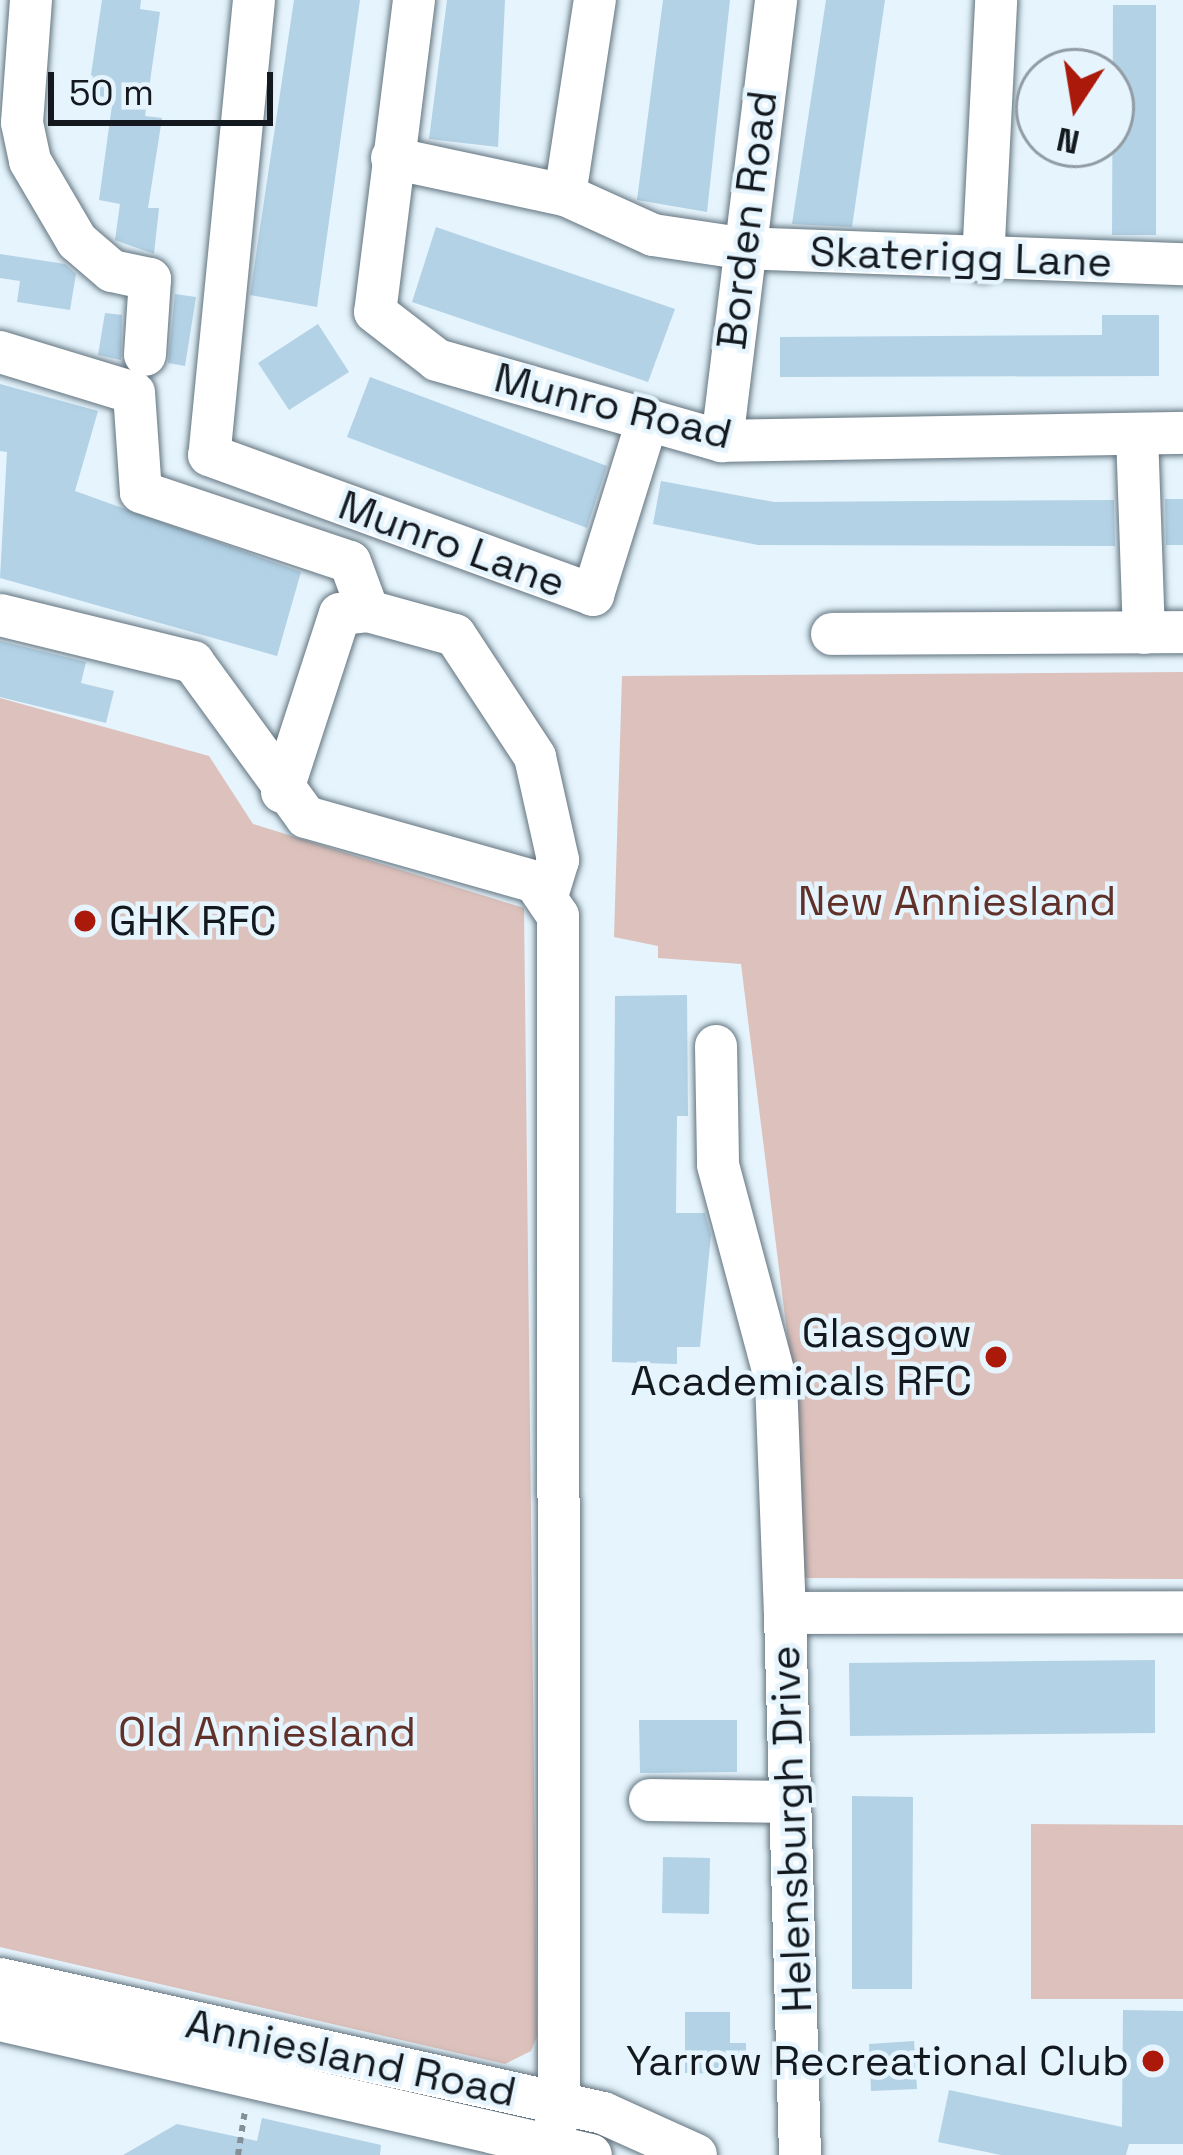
<!DOCTYPE html>
<html>
<head>
<meta charset="utf-8">
<style>
	body { margin:0 }
	#map { position:relative; width:1183px; height:2155px; overflow:hidden; background:#e5f4fd; font-family:"Space Grotesk",sans-serif }
	div>[style] { position:absolute }
	[style*='--x'] { left:calc(var(--x)*1px); top:calc(var(--y)*1px); width:calc(var(--w)*1px); rotate:calc(var(--a)*1deg) }
	.green>* { inset:0; background:#ddc1bc }
	.building>* { inset:0; background:#b3d2e6 }
	.path>* { height:6px; margin-top:-3px; transform-origin:0; background:repeating-linear-gradient(90deg,#848f96 0 6px,transparent 0 12px) }
	.roads { filter:drop-shadow(0 0 3px #63747f) drop-shadow(0 0 3px #63747f) }
	.minor>* { height:42px; margin:-21px; padding:0 21px; transform-origin:21px; border-radius:21px; background:#fff }
	.dots>* { width:33px; height:33px; translate:-50% -50%; box-sizing:border-box; border:6px solid #e5f4fd; border-radius:50% }
	span { translate:-50% -50%; white-space:nowrap; text-align:center; line-height:1.15; -webkit-text-stroke:9px #e5f4fd; paint-order:stroke }
	.street-label { font-size:42px; color:#13191e }
	.park-label { font-size:42px; color:#613029 }
	.poi-label { font-size:42px; color:#13191e }
	.left { translate:0 -50%; text-align:left }
	.right { translate:-100% -50%; text-align:right }
	.north { position:absolute; left:1015px; top:48px; width:120px; height:120px; box-sizing:border-box; background:#e5f4fd; border:3px solid #919ca4; border-radius:50%; rotate:192deg; font-size:33px; font-weight:700; line-height:48px; text-align:center; color:#13191e }
	.north::after { content:''; display:block; margin:auto; width:42px; height:54px; background:#aa190a; clip-path:polygon(50% 0,100% 100%,50% 72%,0 100%) }
	.scale { position:absolute; left:48px; top:72px; width:225px; height:54px; box-sizing:border-box; border:6px solid #13191e; border-top:0; padding-left:15px; font-size:36px; line-height:42px; white-space:nowrap; color:#13191e; -webkit-text-stroke:9px #e5f4fd; paint-order:stroke }
</style>
</head>
<body>
<div id="map">
	<div class="green">
		<div style="clip-path:polygon(1183px 672px,1183px 1579px,793px 1578px,790px 1357px,741px 964px,658px 958px,658px 946px,614px 937px,622px 676px)"></div>
		<div style="clip-path:polygon(0 698px,209px 756px,253px 824px,524px 908px,537px 2036px,531px 2051px,505px 2064px,0 1947px)"></div>
		<div style="clip-path:polygon(1031px 1824px,1183px 1825px,1183px 1999px,1031px 1999px)"></div>
	</div>
	<div class="building">
		<div style="clip-path:polygon(102px 0,141px 0,140px 9px,160px 12px,145px 116px,162px 118px,148px 208px,159px 208px,154px 254px,115px 240px,120px 204px,99px 200px,113px 98px,88px 95px)"></div>
		<div style="clip-path:polygon(294px 0,360px 0,317px 307px,250px 295px)"></div>
		<div style="clip-path:polygon(447px 0,505px 0,498px 147px,429px 139px)"></div>
		<div style="clip-path:polygon(663px 0,730px 0,707px 212px,637px 200px)"></div>
		<div style="clip-path:polygon(826px 0,885px 0,852px 227px,792px 224px)"></div>
		<div style="clip-path:polygon(1113px 5px,1156px 5px,1156px 235px,1112px 235px)"></div>
		<div style="clip-path:polygon(436px 227px,675px 309px,648px 382px,412px 302px)"></div>
		<div style="clip-path:polygon(0 254px,65px 264px,76px 274px,70px 310px,17px 302px,20px 281px,0 278px)"></div>
		<div style="clip-path:polygon(175px 294px,196px 297px,185px 366px,168px 363px)"></div>
		<div style="clip-path:polygon(105px 313px,122px 315px,121px 360px,98px 355px)"></div>
		<div style="clip-path:polygon(1102px 315px,1159px 315px,1159px 376px,780px 377px,780px 337px,1102px 335px)"></div>
		<div style="clip-path:polygon(318px 324px,349px 372px,289px 410px,258px 363px)"></div>
		<div style="clip-path:polygon(370px 377px,607px 466px,587px 528px,347px 437px)"></div>
		<div style="clip-path:polygon(0 384px,98px 411px,75px 491px,301px 572px,277px 656px,0 578px,7px 452px,0 451px)"></div>
		<div style="clip-path:polygon(661px 481px,774px 502px,1114px 500px,1115px 546px,758px 545px,653px 524px)"></div>
		<div style="clip-path:polygon(1165px 499px,1183px 499px,1183px 545px,1166px 545px)"></div>
		<div style="clip-path:polygon(0 641px,86px 662px,81px 683px,114px 691px,106px 723px,0 697px)"></div>
		<div style="clip-path:polygon(687px 995px,688px 1116px,677px 1116px,676px 1213px,705px 1213px,711px 1235px,700px 1347px,677px 1347px,677px 1364px,612px 1362px,615px 996px)"></div>
		<div style="clip-path:polygon(1155px 1660px,1155px 1733px,850px 1736px,849px 1663px)"></div>
		<div style="clip-path:polygon(639px 1720px,737px 1720px,737px 1772px,640px 1773px)"></div>
		<div style="clip-path:polygon(852px 1796px,913px 1797px,912px 1989px,852px 1989px)"></div>
		<div style="clip-path:polygon(663px 1857px,710px 1858px,709px 1914px,662px 1913px)"></div>
		<div style="clip-path:polygon(1123px 2010px,1183px 2011px,1183px 2144px,1129px 2144px,1126px 2155px,1001px 2155px,938px 2142px,949px 2090px,1122px 2127px)"></div>
		<div style="clip-path:polygon(685px 2012px,730px 2012px,730px 2043px,746px 2043px,746px 2074px,685px 2073px)"></div>
		<div style="clip-path:polygon(914px 2041px,917px 2089px,871px 2091px,869px 2044px)"></div>
		<div style="clip-path:polygon(262px 2118px,381px 2145px,380px 2155px,123px 2155px,177px 2124px,257px 2141px)"></div>
	</div>
	<div class="path">
		<div style="--x:238;--y:2155;--w:45;--a:-81"></div>
	</div>
	<div class="roads">
		<div class="minor">
			<div style="--x:31;--y:0;--w:123;--a:94.2"></div>
			<div style="--x:22;--y:123;--w:39;--a:78"></div>
			<div style="--x:30;--y:161;--w:93;--a:59.6"></div>
			<div style="--x:77;--y:241;--w:46;--a:40.6"></div>
			<div style="--x:112;--y:271;--w:39;--a:12"></div>
			<div style="--x:150;--y:279;--w:76;--a:93.8"></div>
			<div style="--x:254;--y:0;--w:457;--a:95.6"></div>
			<div style="--x:209;--y:455;--w:409;--a:20"></div>
			<div style="--x:593;--y:595;--w:181;--a:-72.7"></div>
			<div style="--x:414;--y:0;--w:314;--a:97.1"></div>
			<div style="--x:375;--y:312;--w:78;--a:37.7"></div>
			<div style="--x:437;--y:360;--w:296;--a:15.9"></div>
			<div style="--x:722;--y:441;--w:461;--a:-1"></div>
			<div style="--x:392;--y:158;--w:177;--a:12.1"></div>
			<div style="--x:565;--y:195;--w:97;--a:24.4"></div>
			<div style="--x:653;--y:235;--w:88;--a:8.5"></div>
			<div style="--x:740;--y:248;--w:443;--a:2.1"></div>
			<div style="--x:565;--y:195;--w:197;--a:-81.3"></div>
			<div style="--x:983;--y:261;--w:261;--a:-87.1"></div>
			<div style="--x:0;--y:352;--w:140;--a:17"></div>
			<div style="--x:134;--y:393;--w:99;--a:86"></div>
			<div style="--x:141;--y:492;--w:220;--a:18.5"></div>
			<div style="--x:350;--y:562;--w:52;--a:69.8"></div>
			<div style="--x:1137;--y:434;--w:199;--a:88"></div>
			<div style="--x:722;--y:441;--w:444;--a:-83"></div>
			<div style="--x:0;--y:615;--w:199;--a:13.7"></div>
			<div style="--x:193;--y:662;--w:192;--a:53.9"></div>
			<div style="--x:306;--y:817;--w:238;--a:15.8"></div>
			<div style="--x:535;--y:882;--w:41;--a:55.9"></div>
			<div style="--x:558;--y:916;--w:1188;--a:89.95"></div>
			<div style="--x:559;--y:2104;--w:44;--a:99.2"></div>
			<div style="--x:832;--y:634;--w:351;--a:-0.3"></div>
			<div style="--x:282;--y:792;--w:187;--a:-72"></div>
			<div style="--x:340;--y:614;--w:28;--a:-6"></div>
			<div style="--x:368;--y:611;--w:90;--a:15.4"></div>
			<div style="--x:455;--y:635;--w:146;--a:56.7"></div>
			<div style="--x:535;--y:757;--w:106;--a:77.4"></div>
			<div style="--x:558;--y:860;--w:34;--a:107"></div>
			<div style="--x:716;--y:1046;--w:119;--a:89"></div>
			<div style="--x:718;--y:1165;--w:224;--a:75"></div>
			<div style="--x:776;--y:1381;--w:232;--a:87.8"></div>
			<div style="--x:650;--y:1800;--w:140;--a:0.8"></div>
			<div style="--x:0;--y:1979;--w:618;--a:12.53"></div>
			<div style="--x:603;--y:2113;--w:102;--a:24.3"></div>
			<div style="--x:0;--y:2020;--w:606;--a:12.87"></div>
			<div style="--x:800;--y:2155;--w:542;--a:-91.59"></div>
			<div style="--x:785;--y:1613;--w:398;--a:-0.1"></div>
		</div>
	</div>
	<div class="dots">
		<div style="left:85px;top:921px;background:#aa190a"></div>
		<div style="left:996px;top:1357px;background:#aa190a"></div>
		<div style="left:1153px;top:2061px;background:#aa190a"></div>
	</div>
	<div class="street-label">
		<span style="left:747px;top:220px;rotate:-83deg">Borden Road</span>
		<span style="left:961px;top:257px;rotate:2deg">Skaterigg Lane</span>
		<span style="left:613px;top:406px;rotate:14deg">Munro Road</span>
		<span style="left:452px;top:544px;rotate:20deg">Munro Lane</span>
		<span style="left:791px;top:1829px;rotate:-92deg">Helensburgh Drive</span>
		<span style="left:351px;top:2058px;rotate:12deg">Anniesland Road</span>
	</div>
	<div class="park-label">
		<span style="left:957px;top:901px">New Anniesland</span>
		<span style="left:267px;top:1732px">Old Anniesland</span>
	</div>
	<div class="poi-label">
		<span class="left" style="left:109px;top:921px">GHK RFC</span>
		<span class="right" style="left:972px;top:1357px">Glasgow<br>Academicals RFC</span>
		<span class="right" style="left:1129px;top:2061px">Yarrow Recreational Club</span>
	</div>
	<div class="north">N</div>
	<div class="scale">50 m</div>
</div>
</body>
</html>
